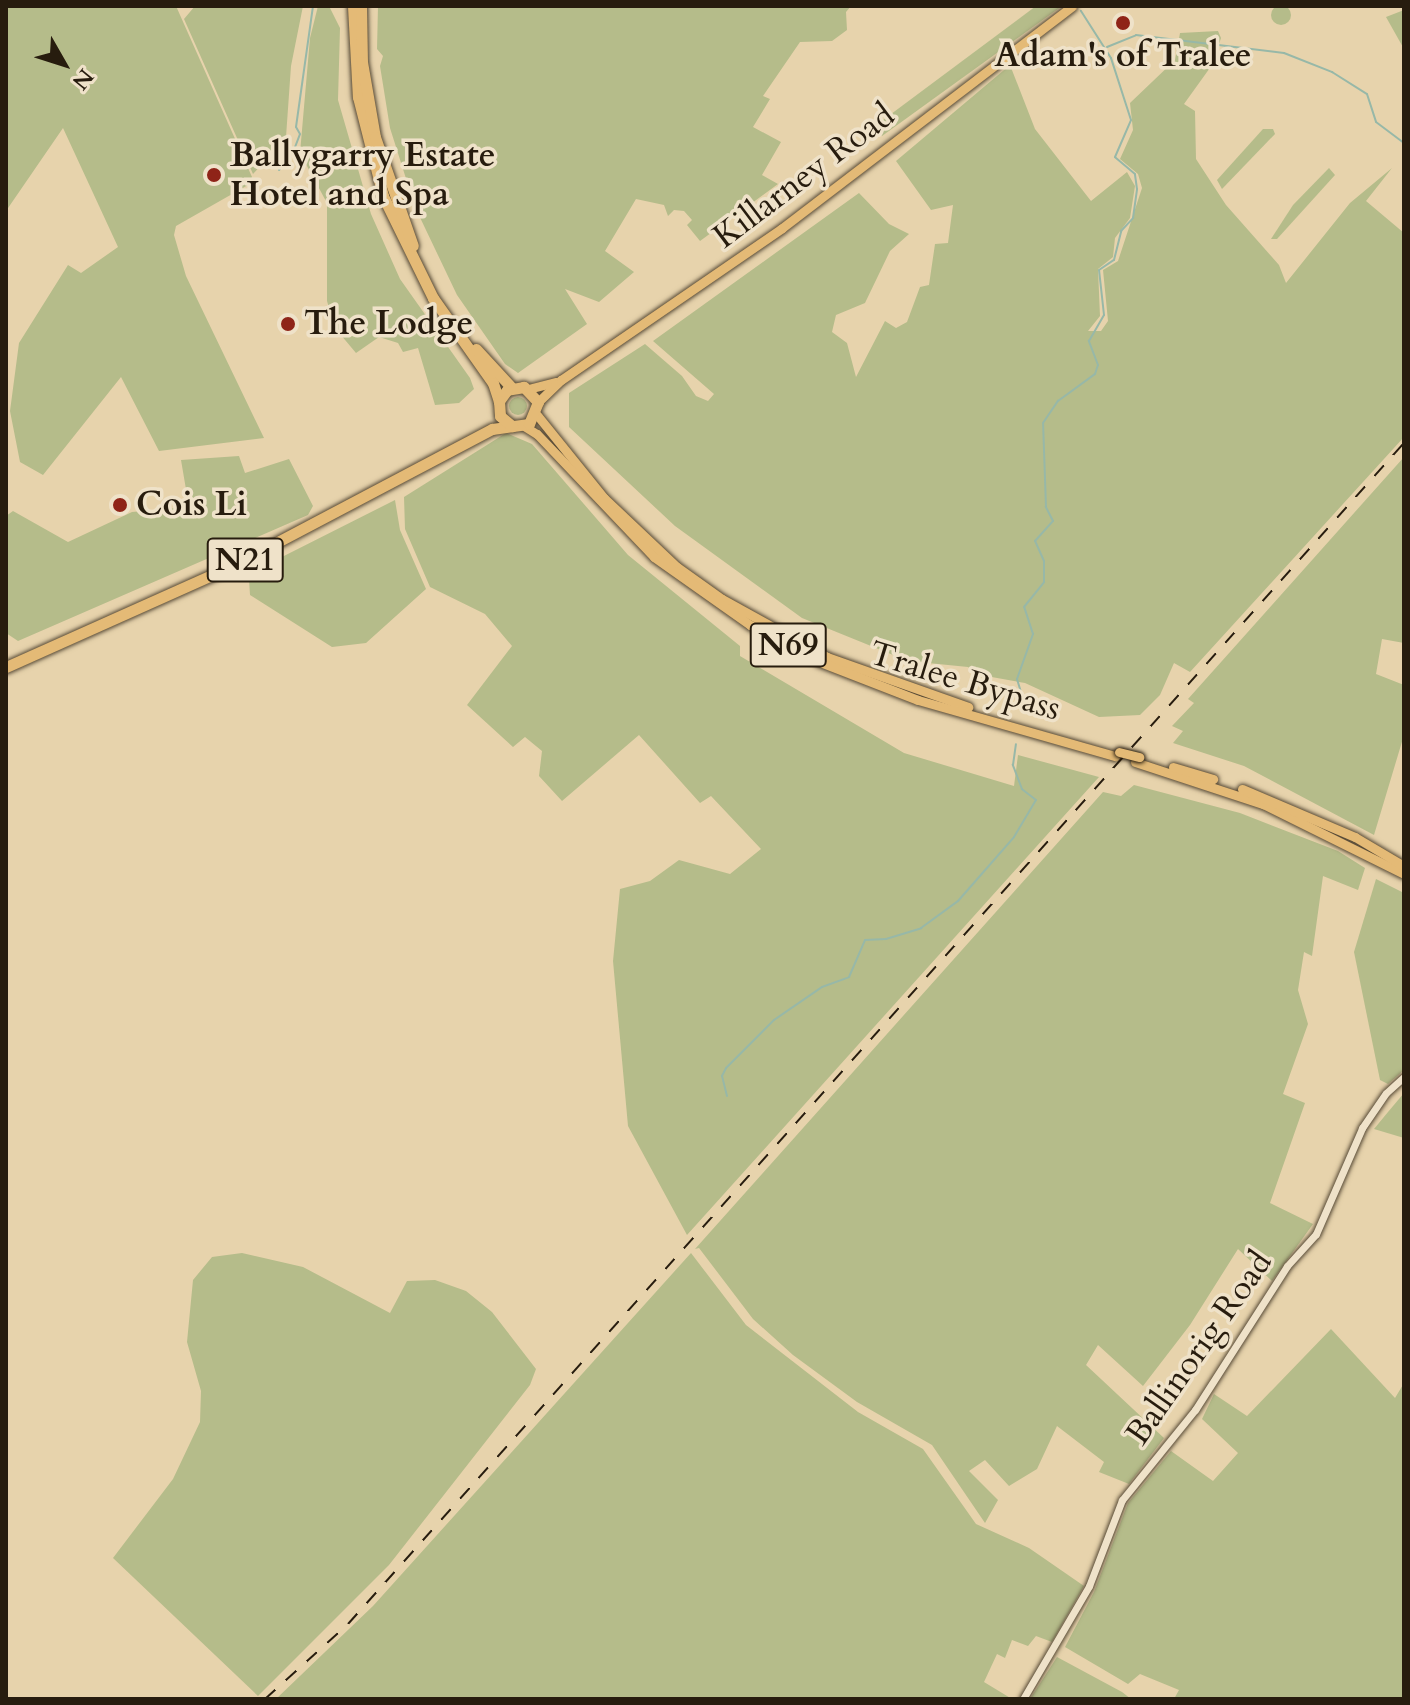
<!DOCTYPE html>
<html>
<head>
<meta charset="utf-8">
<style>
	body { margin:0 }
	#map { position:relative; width:1410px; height:1705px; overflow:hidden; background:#e7d3ac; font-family:Cardo,serif }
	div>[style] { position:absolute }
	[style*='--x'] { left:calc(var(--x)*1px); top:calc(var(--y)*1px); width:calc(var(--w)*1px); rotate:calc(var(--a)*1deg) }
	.green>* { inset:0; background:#b5bc8a }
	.round { border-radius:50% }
	.stream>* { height:2px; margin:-1px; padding:0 1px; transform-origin:1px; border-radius:1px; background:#97b8a8 }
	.roads { filter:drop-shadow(0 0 2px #574a36) drop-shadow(0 0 2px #574a36) }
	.minor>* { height:7px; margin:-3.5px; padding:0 3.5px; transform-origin:3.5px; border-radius:3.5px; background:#efe2c9 }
	.major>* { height:9px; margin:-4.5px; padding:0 4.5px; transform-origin:4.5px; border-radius:4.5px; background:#e4ba76 }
	.highway>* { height:11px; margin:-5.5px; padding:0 5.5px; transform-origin:5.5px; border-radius:5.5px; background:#e4ba76 }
	.rail>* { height:2px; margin-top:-1px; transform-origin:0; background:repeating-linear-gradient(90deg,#271c0e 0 14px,transparent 0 28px) }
	.bridges { filter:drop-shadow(0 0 2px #271c0e) drop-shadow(0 0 2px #271c0e) }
	.major-bridge>* { height:9px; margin:-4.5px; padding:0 4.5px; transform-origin:4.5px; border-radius:4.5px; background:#e4ba76 }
	.dots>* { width:22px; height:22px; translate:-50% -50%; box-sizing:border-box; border:4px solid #efe2c9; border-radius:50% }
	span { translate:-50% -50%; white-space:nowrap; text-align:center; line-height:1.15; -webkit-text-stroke:7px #efe2c9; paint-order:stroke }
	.shield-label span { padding:2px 6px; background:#efe2c9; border:2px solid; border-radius:6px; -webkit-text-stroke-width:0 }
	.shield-label { font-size:32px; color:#271c0e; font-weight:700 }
	.poi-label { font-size:34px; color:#271c0e; font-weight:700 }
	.left { translate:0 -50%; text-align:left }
	.street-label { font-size:34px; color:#271c0e }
	.frame { position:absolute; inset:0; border:8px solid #271c0e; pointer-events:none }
	.north { position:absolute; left:24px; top:24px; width:80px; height:80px; -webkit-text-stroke:6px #efe2c9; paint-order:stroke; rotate:129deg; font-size:22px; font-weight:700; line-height:32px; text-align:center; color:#271c0e }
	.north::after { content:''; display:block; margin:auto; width:28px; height:36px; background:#271c0e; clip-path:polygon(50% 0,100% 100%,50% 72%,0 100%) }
</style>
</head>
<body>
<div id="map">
	<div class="green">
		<div class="round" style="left:1271px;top:5px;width:20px;height:20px"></div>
		<div style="clip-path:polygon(6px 6px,176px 6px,252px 177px,248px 185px,176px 226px,174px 235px,186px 276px,264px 438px,159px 451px,121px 377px,43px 475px,20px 462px,10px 411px,19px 343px,68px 265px,81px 273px,118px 247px,63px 128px,6px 211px)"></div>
		<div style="clip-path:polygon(195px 6px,303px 6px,291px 66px,286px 137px,253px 174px,184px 19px)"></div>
		<div style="clip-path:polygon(318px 6px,329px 6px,340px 28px,338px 100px,371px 214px,400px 279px,470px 378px,474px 389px,459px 403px,435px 405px,418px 348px,403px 352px,398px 343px,379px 337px,356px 353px,335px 328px,327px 301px,327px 203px,300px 153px,310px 38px)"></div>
		<div style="clip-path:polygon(378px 6px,851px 6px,846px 12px,847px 30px,832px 41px,800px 42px,763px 96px,770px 99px,753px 127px,781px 142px,762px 175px,778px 184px,700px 241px,687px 225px,692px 220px,684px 211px,674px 210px,668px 216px,664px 205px,636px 199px,605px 251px,634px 272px,599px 302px,565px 289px,587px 324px,518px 373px,505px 364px,457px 295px,415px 207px,390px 128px,380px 66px,383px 56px,377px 49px)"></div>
		<div style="clip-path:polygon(1036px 6px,1062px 6px,882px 136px,875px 126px)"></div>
		<div style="clip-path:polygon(1404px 10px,1404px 49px,1386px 17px)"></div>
		<div style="clip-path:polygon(1218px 31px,1221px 38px,1212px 65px,1184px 104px,1195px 111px,1196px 159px,1226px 205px,1279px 265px,1286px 283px,1350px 203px,1392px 168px,1366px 201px,1404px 233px,1404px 437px,1190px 672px,1174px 663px,1160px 695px,1140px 715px,1099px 717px,1025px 683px,975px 674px,968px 667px,908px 661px,802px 618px,675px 526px,569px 427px,569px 393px,645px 344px,682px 376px,696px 396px,708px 401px,714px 394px,653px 341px,859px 193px,889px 224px,909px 234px,890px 251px,865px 303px,836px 315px,832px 332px,847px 343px,856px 377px,885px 321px,896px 328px,907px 322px,920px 287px,929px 285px,935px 244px,948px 243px,953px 205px,931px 210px,896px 161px,1010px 65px,1035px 129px,1091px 201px,1127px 172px,1135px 186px,1130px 218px,1115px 238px,1113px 257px,1098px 269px,1100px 316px,1088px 331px,1101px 331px,1108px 321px,1103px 270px,1118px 261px,1142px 188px,1138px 174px,1120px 159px,1133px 130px,1130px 103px,1175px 60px,1180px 33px)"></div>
		<div style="clip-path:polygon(1263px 129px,1273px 129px,1275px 134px,1222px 189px,1217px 180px)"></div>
		<div style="clip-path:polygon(1329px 168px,1335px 175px,1277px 239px,1271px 239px,1293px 205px)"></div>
		<div class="round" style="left:509px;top:397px;width:18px;height:18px"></div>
		<div style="clip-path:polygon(506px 433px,532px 444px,628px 555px,740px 646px,740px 656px,904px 753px,1014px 786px,1018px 755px,1099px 777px,687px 1235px,628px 1126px,613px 961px,620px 889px,650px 881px,679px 860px,730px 874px,761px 849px,711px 796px,700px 803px,639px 735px,562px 801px,539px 776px,542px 751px,525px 737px,513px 747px,467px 705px,512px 646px,485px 614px,430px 587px,405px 529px,404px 497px)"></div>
		<div style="clip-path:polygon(239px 456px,245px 473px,289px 459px,313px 506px,308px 515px,18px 641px,6px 633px,6px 516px,13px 511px,68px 542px,132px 512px,189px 507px,181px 460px)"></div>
		<div style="clip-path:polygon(1404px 457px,1404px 643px,1382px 639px,1376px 674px,1404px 685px,1404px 735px,1374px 835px,1244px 766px,1173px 743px,1183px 731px,1172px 726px,1194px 703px,1188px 699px)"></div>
		<div style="clip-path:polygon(395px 500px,400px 530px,426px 589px,366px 643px,332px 647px,250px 595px,249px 579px,270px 563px)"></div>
		<div style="clip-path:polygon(1134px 785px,1240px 813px,1338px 851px,1365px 868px,1358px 890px,1323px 876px,1312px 956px,1304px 952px,1298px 990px,1308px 1024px,1283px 1094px,1305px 1103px,1270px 1203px,1313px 1224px,1272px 1281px,1238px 1249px,1190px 1325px,1143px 1386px,1098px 1345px,1086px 1365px,1164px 1438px,1129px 1484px,1099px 1472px,1104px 1462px,1057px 1426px,1037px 1469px,1009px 1486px,985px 1460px,969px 1471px,998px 1500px,985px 1523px,932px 1445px,857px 1402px,793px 1355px,753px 1319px,699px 1248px,695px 1249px,1103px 792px,1121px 796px)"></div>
		<div style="clip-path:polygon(1376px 879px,1404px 893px,1404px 1070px,1388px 1084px,1380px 1080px,1354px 952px)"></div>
		<div style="clip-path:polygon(1404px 1093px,1404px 1138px,1374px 1129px,1388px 1112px)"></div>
		<div style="clip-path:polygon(242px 1253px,303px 1267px,390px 1313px,407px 1281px,435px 1280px,466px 1291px,492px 1312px,536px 1369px,530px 1385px,389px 1565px,258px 1696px,113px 1558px,173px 1479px,200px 1422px,201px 1391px,187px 1342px,193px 1280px,212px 1257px)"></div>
		<div style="clip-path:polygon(691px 1253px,746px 1325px,858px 1412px,923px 1449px,976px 1524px,1029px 1548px,1084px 1586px,1052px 1642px,1036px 1636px,1028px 1646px,1012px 1640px,1005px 1658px,997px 1654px,984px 1682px,1012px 1699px,276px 1699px,373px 1606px)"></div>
		<div style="clip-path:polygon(1331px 1329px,1395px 1398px,1404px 1383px,1404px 1699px,1174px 1699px,1179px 1690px,1140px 1674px,1128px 1684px,1065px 1647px,1094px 1592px,1128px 1503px,1171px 1451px,1213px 1481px,1238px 1453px,1202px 1419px,1214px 1394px,1247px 1416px)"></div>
		<div style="clip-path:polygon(1057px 1657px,1122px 1692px,1131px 1699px,1030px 1699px)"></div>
	</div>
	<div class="stream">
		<div style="--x:1107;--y:47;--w:31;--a:-22"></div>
		<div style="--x:1136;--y:35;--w:149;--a:6.9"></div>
		<div style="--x:1284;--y:53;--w:52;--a:21.6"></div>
		<div style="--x:1332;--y:72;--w:41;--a:32.2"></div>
		<div style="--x:1367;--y:94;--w:29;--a:72"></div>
		<div style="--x:1376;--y:122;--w:35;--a:37"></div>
		<div style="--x:292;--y:155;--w:22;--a:-69"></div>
		<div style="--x:300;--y:134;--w:8;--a:-120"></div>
		<div style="--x:296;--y:127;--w:122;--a:-82"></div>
		<div style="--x:279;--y:170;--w:16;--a:-50"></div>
		<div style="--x:1024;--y:702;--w:24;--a:-107"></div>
		<div style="--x:1017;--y:679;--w:48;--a:-70.4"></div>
		<div style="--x:1033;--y:634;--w:28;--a:-108"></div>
		<div style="--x:1024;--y:607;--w:32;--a:-51"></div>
		<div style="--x:1044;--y:582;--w:21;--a:-90"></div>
		<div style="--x:1044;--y:561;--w:22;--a:-114"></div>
		<div style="--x:1035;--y:541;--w:27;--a:-48"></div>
		<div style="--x:1053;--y:521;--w:16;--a:-117"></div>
		<div style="--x:1046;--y:507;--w:84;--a:-92"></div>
		<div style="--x:1043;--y:423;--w:27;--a:-56"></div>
		<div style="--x:1058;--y:401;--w:46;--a:-36.1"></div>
		<div style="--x:1095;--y:374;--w:9;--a:-72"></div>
		<div style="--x:1098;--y:365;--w:26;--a:-111"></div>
		<div style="--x:1089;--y:341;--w:30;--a:-60"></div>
		<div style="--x:1104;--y:315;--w:45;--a:-96.3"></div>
		<div style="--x:1099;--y:270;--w:18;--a:-34"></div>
		<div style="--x:1114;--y:260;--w:30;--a:-76"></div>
		<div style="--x:1121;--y:231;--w:18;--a:-47"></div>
		<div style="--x:1133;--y:218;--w:29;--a:-82"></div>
		<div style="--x:1137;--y:189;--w:15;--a:-98"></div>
		<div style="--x:1135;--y:174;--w:26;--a:-140"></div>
		<div style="--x:1115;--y:157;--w:40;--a:-66.6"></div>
		<div style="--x:1131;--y:120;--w:65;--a:-107.9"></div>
		<div style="--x:1111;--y:58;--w:56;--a:-122.6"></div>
		<div style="--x:727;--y:1096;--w:21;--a:-104"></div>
		<div style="--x:722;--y:1076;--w:9;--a:-63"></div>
		<div style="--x:726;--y:1068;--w:68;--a:-45"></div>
		<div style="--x:774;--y:1020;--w:58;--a:-34.5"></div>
		<div style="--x:822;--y:987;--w:29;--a:-20"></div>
		<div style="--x:849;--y:977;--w:40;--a:-66.6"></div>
		<div style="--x:865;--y:940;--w:21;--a:-3"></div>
		<div style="--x:886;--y:939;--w:37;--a:-17"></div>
		<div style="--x:921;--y:928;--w:46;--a:-36.1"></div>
		<div style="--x:958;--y:901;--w:85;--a:-48.8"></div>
		<div style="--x:1014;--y:837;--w:43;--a:-59.3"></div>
		<div style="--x:1036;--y:800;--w:18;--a:-142"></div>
		<div style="--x:1022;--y:789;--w:26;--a:-111"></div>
		<div style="--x:1013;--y:765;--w:21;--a:-82"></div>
	</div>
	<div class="roads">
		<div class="minor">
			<div style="--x:1023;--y:1699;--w:131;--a:-59.7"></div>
			<div style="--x:1089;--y:1586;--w:92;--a:-69"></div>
			<div style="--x:1122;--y:1500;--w:116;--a:-51"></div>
			<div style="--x:1195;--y:1410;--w:171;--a:-57.4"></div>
			<div style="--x:1287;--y:1266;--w:43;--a:-47.8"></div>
			<div style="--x:1316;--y:1234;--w:116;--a:-66.5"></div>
			<div style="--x:1362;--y:1128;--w:42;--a:-55.6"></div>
			<div style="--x:1386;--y:1093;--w:24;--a:-42"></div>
		</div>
		<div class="major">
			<div style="--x:528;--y:389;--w:29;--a:-14"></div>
			<div style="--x:538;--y:402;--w:32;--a:-44"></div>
			<div style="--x:561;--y:380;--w:268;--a:-34.5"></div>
			<div style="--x:782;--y:228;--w:365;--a:-37.4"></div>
			<div style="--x:537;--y:415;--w:107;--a:51.1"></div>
			<div style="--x:604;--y:498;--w:100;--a:43.4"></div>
			<div style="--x:677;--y:567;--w:55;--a:35.4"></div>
			<div style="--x:722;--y:599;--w:120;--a:28.9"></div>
			<div style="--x:827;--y:657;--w:150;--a:19.5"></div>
			<div style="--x:524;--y:426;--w:15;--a:32"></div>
			<div style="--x:537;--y:434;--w:170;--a:46.4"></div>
			<div style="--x:654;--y:557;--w:118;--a:35.3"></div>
			<div style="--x:750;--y:625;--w:79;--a:27.9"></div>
			<div style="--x:820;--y:662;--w:105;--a:21.2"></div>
			<div style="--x:918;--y:700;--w:205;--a:15.9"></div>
			<div style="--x:1135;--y:762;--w:135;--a:18.2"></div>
			<div style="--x:1263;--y:804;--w:157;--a:26.4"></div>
			<div style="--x:1173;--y:767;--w:42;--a:16.7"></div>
			<div style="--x:1242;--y:789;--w:123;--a:23"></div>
			<div style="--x:1355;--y:837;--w:57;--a:30.6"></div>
		</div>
		<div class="highway">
			<div style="--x:353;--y:6;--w:91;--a:86.9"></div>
			<div style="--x:358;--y:97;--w:102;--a:75.8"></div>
			<div style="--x:383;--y:196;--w:114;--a:63.9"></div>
			<div style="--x:433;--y:298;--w:104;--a:54.8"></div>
			<div style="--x:493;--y:383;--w:19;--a:72"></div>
			<div style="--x:361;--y:6;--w:56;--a:89"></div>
			<div style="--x:362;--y:62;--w:76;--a:80.2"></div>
			<div style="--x:375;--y:137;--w:115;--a:70.8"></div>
			<div style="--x:476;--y:349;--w:53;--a:47.3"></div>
			<div style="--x:6;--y:667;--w:248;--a:-24.1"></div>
			<div style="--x:232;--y:566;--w:294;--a:-27.8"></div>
			<div style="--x:492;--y:429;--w:37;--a:-8"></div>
			<div style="--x:529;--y:424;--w:24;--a:-68"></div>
			<div style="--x:538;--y:402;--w:21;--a:-133"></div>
			<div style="--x:524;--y:387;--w:17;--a:170"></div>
			<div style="--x:507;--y:390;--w:14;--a:126"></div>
			<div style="--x:499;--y:401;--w:15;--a:86"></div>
			<div style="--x:500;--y:416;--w:16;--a:40"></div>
		</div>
	</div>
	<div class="rail">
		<div style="--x:265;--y:1699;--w:112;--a:-42.1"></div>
		<div style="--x:348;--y:1624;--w:1584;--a:-48.2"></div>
	</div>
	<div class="bridges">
		<div class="major-bridge">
			<div style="--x:1119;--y:752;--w:21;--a:14"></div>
		</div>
	</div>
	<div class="dots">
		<div style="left:1123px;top:23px;background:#8f2418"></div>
		<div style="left:214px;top:175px;background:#8f2418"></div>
		<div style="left:288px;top:324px;background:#8f2418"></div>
		<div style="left:120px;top:505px;background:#8f2418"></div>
	</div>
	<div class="shield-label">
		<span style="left:245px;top:560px">N21</span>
		<span style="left:788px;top:645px">N69</span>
	</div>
	<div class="poi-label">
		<span style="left:1123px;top:56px">Adam's of Tralee</span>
		<span class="left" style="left:230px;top:175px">Ballygarry Estate<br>Hotel and Spa</span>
		<span class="left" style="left:304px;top:324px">The Lodge</span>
		<span class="left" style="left:136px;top:505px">Cois Li</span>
	</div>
	<div class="street-label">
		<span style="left:804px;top:176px;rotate:-37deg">Killarney Road</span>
		<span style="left:965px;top:681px;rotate:17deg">Tralee Bypass</span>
		<span style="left:1199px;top:1348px;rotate:-55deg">Ballinorig Road</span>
	</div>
	<div class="frame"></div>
	<div class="north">N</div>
</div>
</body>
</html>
